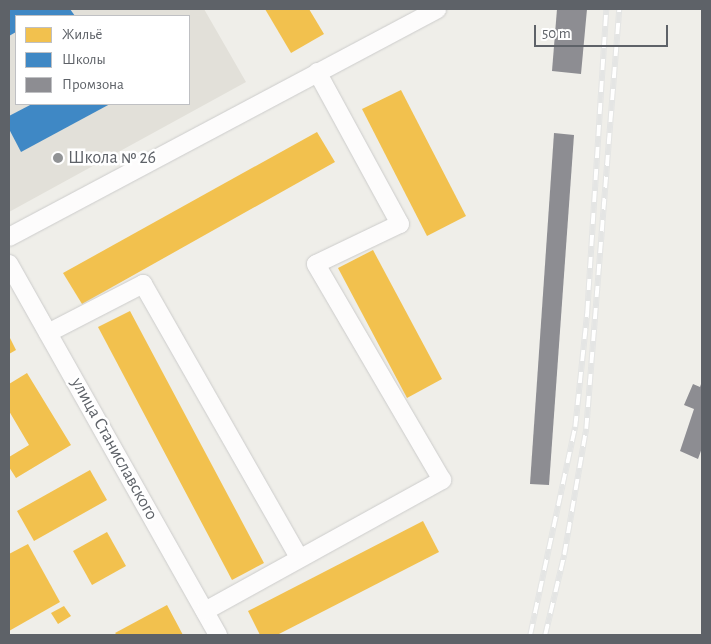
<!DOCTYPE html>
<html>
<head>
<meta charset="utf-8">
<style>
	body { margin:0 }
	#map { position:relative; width:711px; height:644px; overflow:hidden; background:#efeee9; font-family:"Alegreya Sans",sans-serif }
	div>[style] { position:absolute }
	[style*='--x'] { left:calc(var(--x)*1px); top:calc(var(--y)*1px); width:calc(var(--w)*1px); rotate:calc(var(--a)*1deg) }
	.education>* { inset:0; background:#e2e0d9 }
	.homes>* { inset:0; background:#f2c14e }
	.schools>* { inset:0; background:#3f88c5 }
	.industry>* { inset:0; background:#8d8d92 }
	.roads { filter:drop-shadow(0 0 1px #cccccb) drop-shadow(0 0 1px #cccccb) }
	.minor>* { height:18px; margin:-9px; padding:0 9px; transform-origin:9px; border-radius:9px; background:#fdfcfc }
	.rail>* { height:5.5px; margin-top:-2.75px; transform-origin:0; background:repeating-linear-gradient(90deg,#fff 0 11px,#e4e5e4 0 22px); box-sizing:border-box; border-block:1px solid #e4e5e4 }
	.dots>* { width:14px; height:14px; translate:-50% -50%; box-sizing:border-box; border:2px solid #fff; border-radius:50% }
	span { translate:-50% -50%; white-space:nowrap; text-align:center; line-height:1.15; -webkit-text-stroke:5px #fff; paint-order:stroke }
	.poi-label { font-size:18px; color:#5e6268 }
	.left { translate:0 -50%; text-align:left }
	.street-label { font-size:18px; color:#5e6268 }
	.frame { position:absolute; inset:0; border:10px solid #5e6268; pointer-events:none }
	.legend { position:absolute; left:15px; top:15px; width:175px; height:90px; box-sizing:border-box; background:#fff; border:1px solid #bfc0c3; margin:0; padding:6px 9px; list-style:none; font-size:15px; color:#5e6268 }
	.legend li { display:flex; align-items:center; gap:10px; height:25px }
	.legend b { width:25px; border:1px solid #bfc0c3 }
	.scale { position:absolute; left:534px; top:25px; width:134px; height:22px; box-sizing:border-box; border:2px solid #5e6268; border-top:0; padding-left:6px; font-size:15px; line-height:18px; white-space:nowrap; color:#5e6268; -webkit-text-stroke:4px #fff; paint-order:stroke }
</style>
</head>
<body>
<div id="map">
	<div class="education">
		<div style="clip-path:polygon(evenodd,9px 9px,204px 9px,246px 82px,9px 212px,9px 9px,16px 16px,189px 16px,189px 104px,16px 104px,16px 16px)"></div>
	</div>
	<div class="homes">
		<div style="clip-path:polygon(265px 9px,309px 9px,324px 34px,291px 53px)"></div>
		<div style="clip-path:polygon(401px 90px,466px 216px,427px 236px,362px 109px)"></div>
		<div style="clip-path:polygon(317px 132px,335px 162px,82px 304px,63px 273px)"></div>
		<div style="clip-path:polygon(373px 250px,442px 379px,407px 398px,338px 268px)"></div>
		<div style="clip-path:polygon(130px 311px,264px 563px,232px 580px,98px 327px)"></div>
		<div style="clip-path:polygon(9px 336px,16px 350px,9px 354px)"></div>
		<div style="clip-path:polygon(27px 373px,71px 445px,16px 478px,9px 467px,9px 457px,29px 445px,9px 411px,9px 384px)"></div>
		<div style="clip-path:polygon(90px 470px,107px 500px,34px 541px,17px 511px)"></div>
		<div style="clip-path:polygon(423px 521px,439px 552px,277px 635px,260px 635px,248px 611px)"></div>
		<div style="clip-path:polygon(107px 532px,126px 566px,92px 585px,73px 551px)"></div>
		<div style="clip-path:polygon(28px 544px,60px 602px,9px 631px,9px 554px)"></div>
		<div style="clip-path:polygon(167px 605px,183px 635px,117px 635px,115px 633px)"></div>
		<div style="clip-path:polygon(64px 606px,71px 616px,58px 624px,51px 613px)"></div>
	</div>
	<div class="schools">
		<div style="clip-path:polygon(9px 9px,70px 9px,75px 16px,16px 16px,16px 32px,9px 36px)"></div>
		<div style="clip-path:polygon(32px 104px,110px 104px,21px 152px,9px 129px,9px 116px)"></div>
	</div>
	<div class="industry">
		<div style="clip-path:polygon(557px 9px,587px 9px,581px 74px,552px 71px)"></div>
		<div style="clip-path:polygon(554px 133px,574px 135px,549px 485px,530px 484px)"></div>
		<div style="clip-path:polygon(702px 381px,702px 448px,698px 459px,680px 451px,694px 409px,684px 405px,693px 384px,700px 387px)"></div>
	</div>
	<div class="roads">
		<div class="minor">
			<div style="--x:9;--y:237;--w:485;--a:-28"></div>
			<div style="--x:9;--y:264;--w:426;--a:60.6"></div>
			<div style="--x:48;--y:333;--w:107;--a:-27.3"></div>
			<div style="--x:143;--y:284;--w:315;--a:60.3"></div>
			<div style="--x:205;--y:611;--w:271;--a:-28.9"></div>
			<div style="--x:442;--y:480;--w:250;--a:-120.3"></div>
			<div style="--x:316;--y:264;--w:93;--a:-25.5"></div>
			<div style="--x:400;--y:224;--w:173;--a:-118.6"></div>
		</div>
	</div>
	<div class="rail">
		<div style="--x:530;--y:635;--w:213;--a:-77.8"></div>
		<div style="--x:575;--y:427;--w:116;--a:-84"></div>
		<div style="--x:587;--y:312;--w:304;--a:-86.4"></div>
		<div style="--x:545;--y:635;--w:82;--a:-76.6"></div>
		<div style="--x:564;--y:555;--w:128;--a:-80.1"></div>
		<div style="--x:586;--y:429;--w:421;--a:-85.5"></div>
	</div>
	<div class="dots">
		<div style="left:58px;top:158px;background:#919395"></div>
	</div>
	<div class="poi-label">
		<span class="left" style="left:68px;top:158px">Школа № 26</span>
	</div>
	<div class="street-label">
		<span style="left:114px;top:449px;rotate:61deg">улица Станиславского</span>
	</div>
	<div class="frame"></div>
	<ul class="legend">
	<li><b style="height:14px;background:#f2c14e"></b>Жильё</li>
	<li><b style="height:14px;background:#3f88c5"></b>Школы</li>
	<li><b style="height:14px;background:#8d8d92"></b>Промзона</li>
	</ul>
	<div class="scale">50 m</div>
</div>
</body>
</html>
